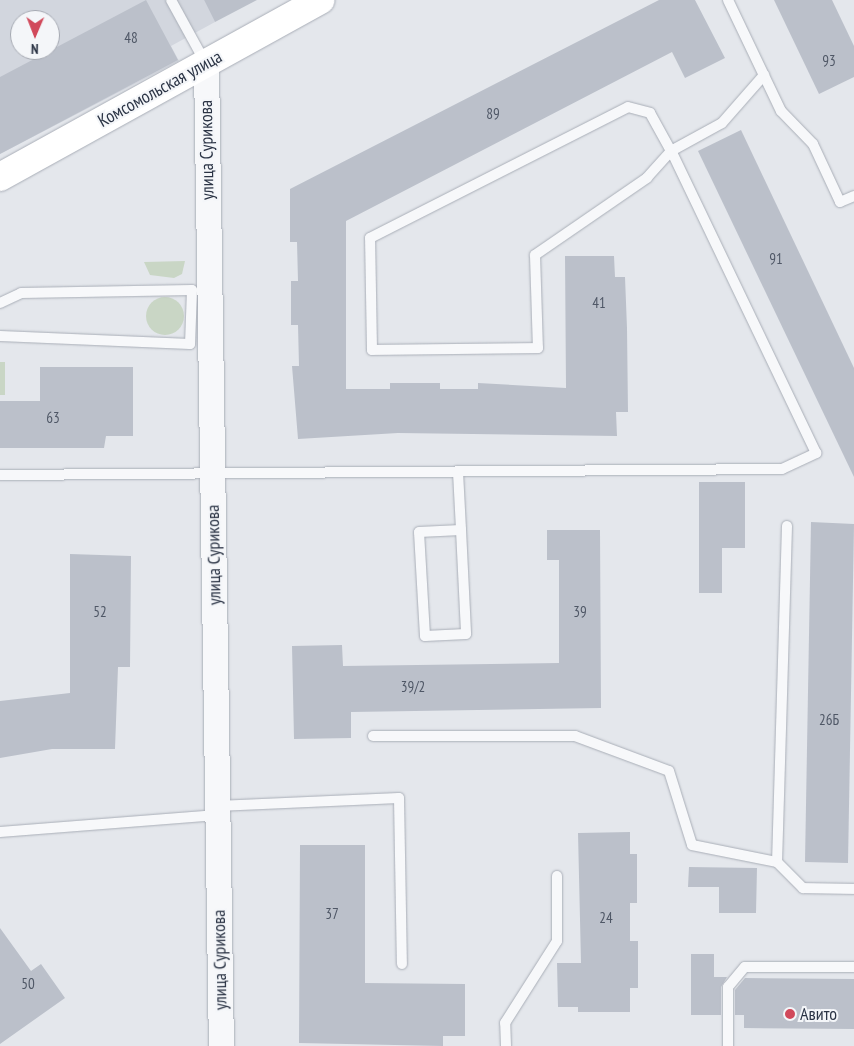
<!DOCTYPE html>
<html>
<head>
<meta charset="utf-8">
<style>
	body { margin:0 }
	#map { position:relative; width:854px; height:1046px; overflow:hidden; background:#e4e7ec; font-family:"PT Sans Narrow",sans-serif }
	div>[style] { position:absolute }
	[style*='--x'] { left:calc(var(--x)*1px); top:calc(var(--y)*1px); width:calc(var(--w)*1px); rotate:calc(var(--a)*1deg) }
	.built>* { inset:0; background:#d2d6de }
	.green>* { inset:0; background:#c9d6c5 }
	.round { border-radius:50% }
	.building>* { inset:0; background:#bbc0ca }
	.roads { filter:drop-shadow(0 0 1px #a9aeb7) drop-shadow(0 0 1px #a9aeb7) }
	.service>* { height:10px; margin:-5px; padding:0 5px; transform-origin:5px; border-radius:5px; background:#f7f8fa }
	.tertiary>* { height:25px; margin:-12.5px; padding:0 12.5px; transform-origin:12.5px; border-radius:12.5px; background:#f7f8fa }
	.secondary>* { height:28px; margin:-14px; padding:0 14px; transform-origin:14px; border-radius:14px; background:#fff }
	.dots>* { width:14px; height:14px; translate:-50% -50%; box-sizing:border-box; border:2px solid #f4f6f9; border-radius:50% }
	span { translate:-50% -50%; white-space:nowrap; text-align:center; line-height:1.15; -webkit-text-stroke:4px #f4f6f9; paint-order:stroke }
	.number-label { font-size:15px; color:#4f5766 }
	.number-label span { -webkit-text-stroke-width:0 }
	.street-label { font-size:18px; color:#2b3445 }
	.poi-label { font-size:18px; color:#2b3445 }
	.left { translate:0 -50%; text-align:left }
	.north { position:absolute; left:10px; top:10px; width:50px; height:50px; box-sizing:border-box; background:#f4f6f9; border:1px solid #a4a8b1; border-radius:50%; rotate:181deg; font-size:14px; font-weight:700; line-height:20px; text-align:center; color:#2b3445 }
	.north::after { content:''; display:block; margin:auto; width:18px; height:22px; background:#d1495b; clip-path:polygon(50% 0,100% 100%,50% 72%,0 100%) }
</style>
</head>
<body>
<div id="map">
	<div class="built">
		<div style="clip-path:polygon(evenodd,0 0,204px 0,215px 22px,171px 46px,179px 61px,0 154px,0 0,20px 20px,50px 20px,50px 50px,20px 50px,20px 20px)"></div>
	</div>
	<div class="green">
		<div style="clip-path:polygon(185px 261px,182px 274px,174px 278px,150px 275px,144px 262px)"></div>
		<div class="round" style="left:146px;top:297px;width:38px;height:38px"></div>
		<div style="clip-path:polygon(0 362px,5px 362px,5px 395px,0 395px)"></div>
	</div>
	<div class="building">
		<div style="clip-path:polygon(146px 0,178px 60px,0 154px,0 77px)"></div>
		<div style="clip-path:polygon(204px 0,257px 0,215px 22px)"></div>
		<div style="clip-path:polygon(659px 0,695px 0,725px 58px,685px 78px,672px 52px,346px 221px,346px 389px,390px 389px,390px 383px,440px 383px,440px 389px,478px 389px,478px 383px,566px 388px,565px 256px,614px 256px,615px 277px,625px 277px,627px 328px,628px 412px,616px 412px,617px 436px,398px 433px,298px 439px,292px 366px,299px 366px,298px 325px,291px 325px,291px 281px,298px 281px,297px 242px,290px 242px,290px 189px)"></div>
		<div style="clip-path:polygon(774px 0,832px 0,854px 46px,854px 77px,819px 94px)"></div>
		<div style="clip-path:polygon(741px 130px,854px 368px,854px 477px,698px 151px)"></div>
		<div style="clip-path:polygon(40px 367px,133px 367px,133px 436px,106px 436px,104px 448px,0 448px,0 401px,40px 401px)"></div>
		<div style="clip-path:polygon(699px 482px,745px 482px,745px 548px,722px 548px,722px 593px,699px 593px)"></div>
		<div style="clip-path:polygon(811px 522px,854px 524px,848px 863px,805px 862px)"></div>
		<div style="clip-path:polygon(547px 530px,600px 530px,601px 708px,351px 712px,351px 738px,294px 739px,292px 646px,342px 645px,343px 666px,559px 663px,559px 560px,547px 560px)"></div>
		<div style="clip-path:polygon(70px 554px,131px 556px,130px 667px,118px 667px,115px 749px,52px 749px,0 758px,0 701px,70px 693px)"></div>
		<div style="clip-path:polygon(630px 832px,630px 854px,637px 854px,637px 903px,630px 903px,630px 941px,638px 941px,638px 988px,630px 988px,630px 1012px,578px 1012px,578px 1007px,558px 1007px,557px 963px,581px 963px,578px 833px)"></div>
		<div style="clip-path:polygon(300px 845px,365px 845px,365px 983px,465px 984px,465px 1036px,443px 1036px,443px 1046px,299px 1043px)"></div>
		<div style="clip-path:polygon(689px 867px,757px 868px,756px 913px,719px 913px,719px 887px,688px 887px)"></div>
		<div style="clip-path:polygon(0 928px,31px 971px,41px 964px,65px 998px,0 1044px)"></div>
		<div style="clip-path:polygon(691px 954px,714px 954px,714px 977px,727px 977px,721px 987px,721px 1015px,691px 1015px)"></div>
		<div style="clip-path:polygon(745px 978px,854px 979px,854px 1029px,744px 1028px,744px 1015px,735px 1015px,735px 990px)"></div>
	</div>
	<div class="roads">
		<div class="service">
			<div style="--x:171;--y:0;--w:71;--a:61.3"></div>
			<div style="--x:728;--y:0;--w:123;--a:64.5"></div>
			<div style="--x:781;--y:111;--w:46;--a:45.9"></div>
			<div style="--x:813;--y:144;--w:64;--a:65"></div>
			<div style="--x:840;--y:202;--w:15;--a:-23"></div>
			<div style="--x:0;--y:303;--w:23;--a:-25"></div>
			<div style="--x:21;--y:293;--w:171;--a:-1"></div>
			<div style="--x:192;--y:290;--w:54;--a:92.1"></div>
			<div style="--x:190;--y:344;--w:190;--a:-177.6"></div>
			<div style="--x:458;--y:472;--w:58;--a:87"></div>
			<div style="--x:461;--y:530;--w:104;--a:87.2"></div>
			<div style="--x:466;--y:634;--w:41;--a:177.2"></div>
			<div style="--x:425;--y:636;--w:104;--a:-93.3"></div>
			<div style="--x:419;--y:532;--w:42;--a:-2.7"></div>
			<div style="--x:0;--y:475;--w:782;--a:-0.44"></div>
			<div style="--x:782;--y:469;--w:38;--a:-25"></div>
			<div style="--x:816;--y:453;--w:335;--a:-115.6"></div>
			<div style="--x:671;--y:151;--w:36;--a:132"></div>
			<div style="--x:647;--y:178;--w:136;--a:145.5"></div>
			<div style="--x:535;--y:255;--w:93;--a:88.2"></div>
			<div style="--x:538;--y:348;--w:166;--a:179.3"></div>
			<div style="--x:372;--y:350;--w:112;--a:-91"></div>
			<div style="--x:370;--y:238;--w:289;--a:-26.9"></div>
			<div style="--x:628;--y:107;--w:23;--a:15"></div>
			<div style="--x:650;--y:113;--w:43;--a:61.1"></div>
			<div style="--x:671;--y:151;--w:58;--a:-28.8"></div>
			<div style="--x:722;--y:123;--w:64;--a:-48.8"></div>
			<div style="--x:787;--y:526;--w:336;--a:91.7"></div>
			<div style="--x:777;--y:862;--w:37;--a:45"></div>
			<div style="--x:803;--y:888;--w:51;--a:1.1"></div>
			<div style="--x:373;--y:736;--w:202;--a:0"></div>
			<div style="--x:575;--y:736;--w:100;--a:20.4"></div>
			<div style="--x:669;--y:771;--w:77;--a:72.7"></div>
			<div style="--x:692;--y:845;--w:87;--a:11.3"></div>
			<div style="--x:217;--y:806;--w:182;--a:-2.5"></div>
			<div style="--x:399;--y:798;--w:166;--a:89"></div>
			<div style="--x:0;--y:832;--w:218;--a:-4.5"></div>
			<div style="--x:506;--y:1046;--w:23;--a:-92"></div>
			<div style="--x:505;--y:1023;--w:97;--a:-57.6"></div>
			<div style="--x:557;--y:941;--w:65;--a:-90"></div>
			<div style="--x:728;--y:1046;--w:59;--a:-90"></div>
			<div style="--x:728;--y:987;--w:26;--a:-50"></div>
			<div style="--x:745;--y:967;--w:109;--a:0"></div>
		</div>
		<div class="tertiary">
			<div style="--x:206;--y:63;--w:983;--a:89.13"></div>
		</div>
		<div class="secondary">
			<div style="--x:0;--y:177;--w:366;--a:-28.9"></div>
		</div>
	</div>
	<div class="dots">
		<div style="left:790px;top:1014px;background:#d1495b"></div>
	</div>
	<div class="number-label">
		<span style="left:131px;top:38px">48</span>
		<span style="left:829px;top:61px">93</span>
		<span style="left:493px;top:114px">89</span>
		<span style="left:776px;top:259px">91</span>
		<span style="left:599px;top:303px">41</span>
		<span style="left:53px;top:418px">63</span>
		<span style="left:100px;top:612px">52</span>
		<span style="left:580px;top:612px">39</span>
		<span style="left:413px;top:687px">39/2</span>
		<span style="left:829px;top:720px">26Б</span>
		<span style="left:332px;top:914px">37</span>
		<span style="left:606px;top:918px">24</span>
		<span style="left:28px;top:984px">50</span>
	</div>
	<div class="street-label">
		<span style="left:160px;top:89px;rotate:-29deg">Комсомольская улица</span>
		<span style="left:207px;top:150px;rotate:-91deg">улица Сурикова</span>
		<span style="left:214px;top:555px;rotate:-91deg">улица Сурикова</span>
		<span style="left:220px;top:960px;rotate:-91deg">улица Сурикова</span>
	</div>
	<div class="poi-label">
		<span class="left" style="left:800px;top:1014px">Авито</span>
	</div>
	<div class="north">N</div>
</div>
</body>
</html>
